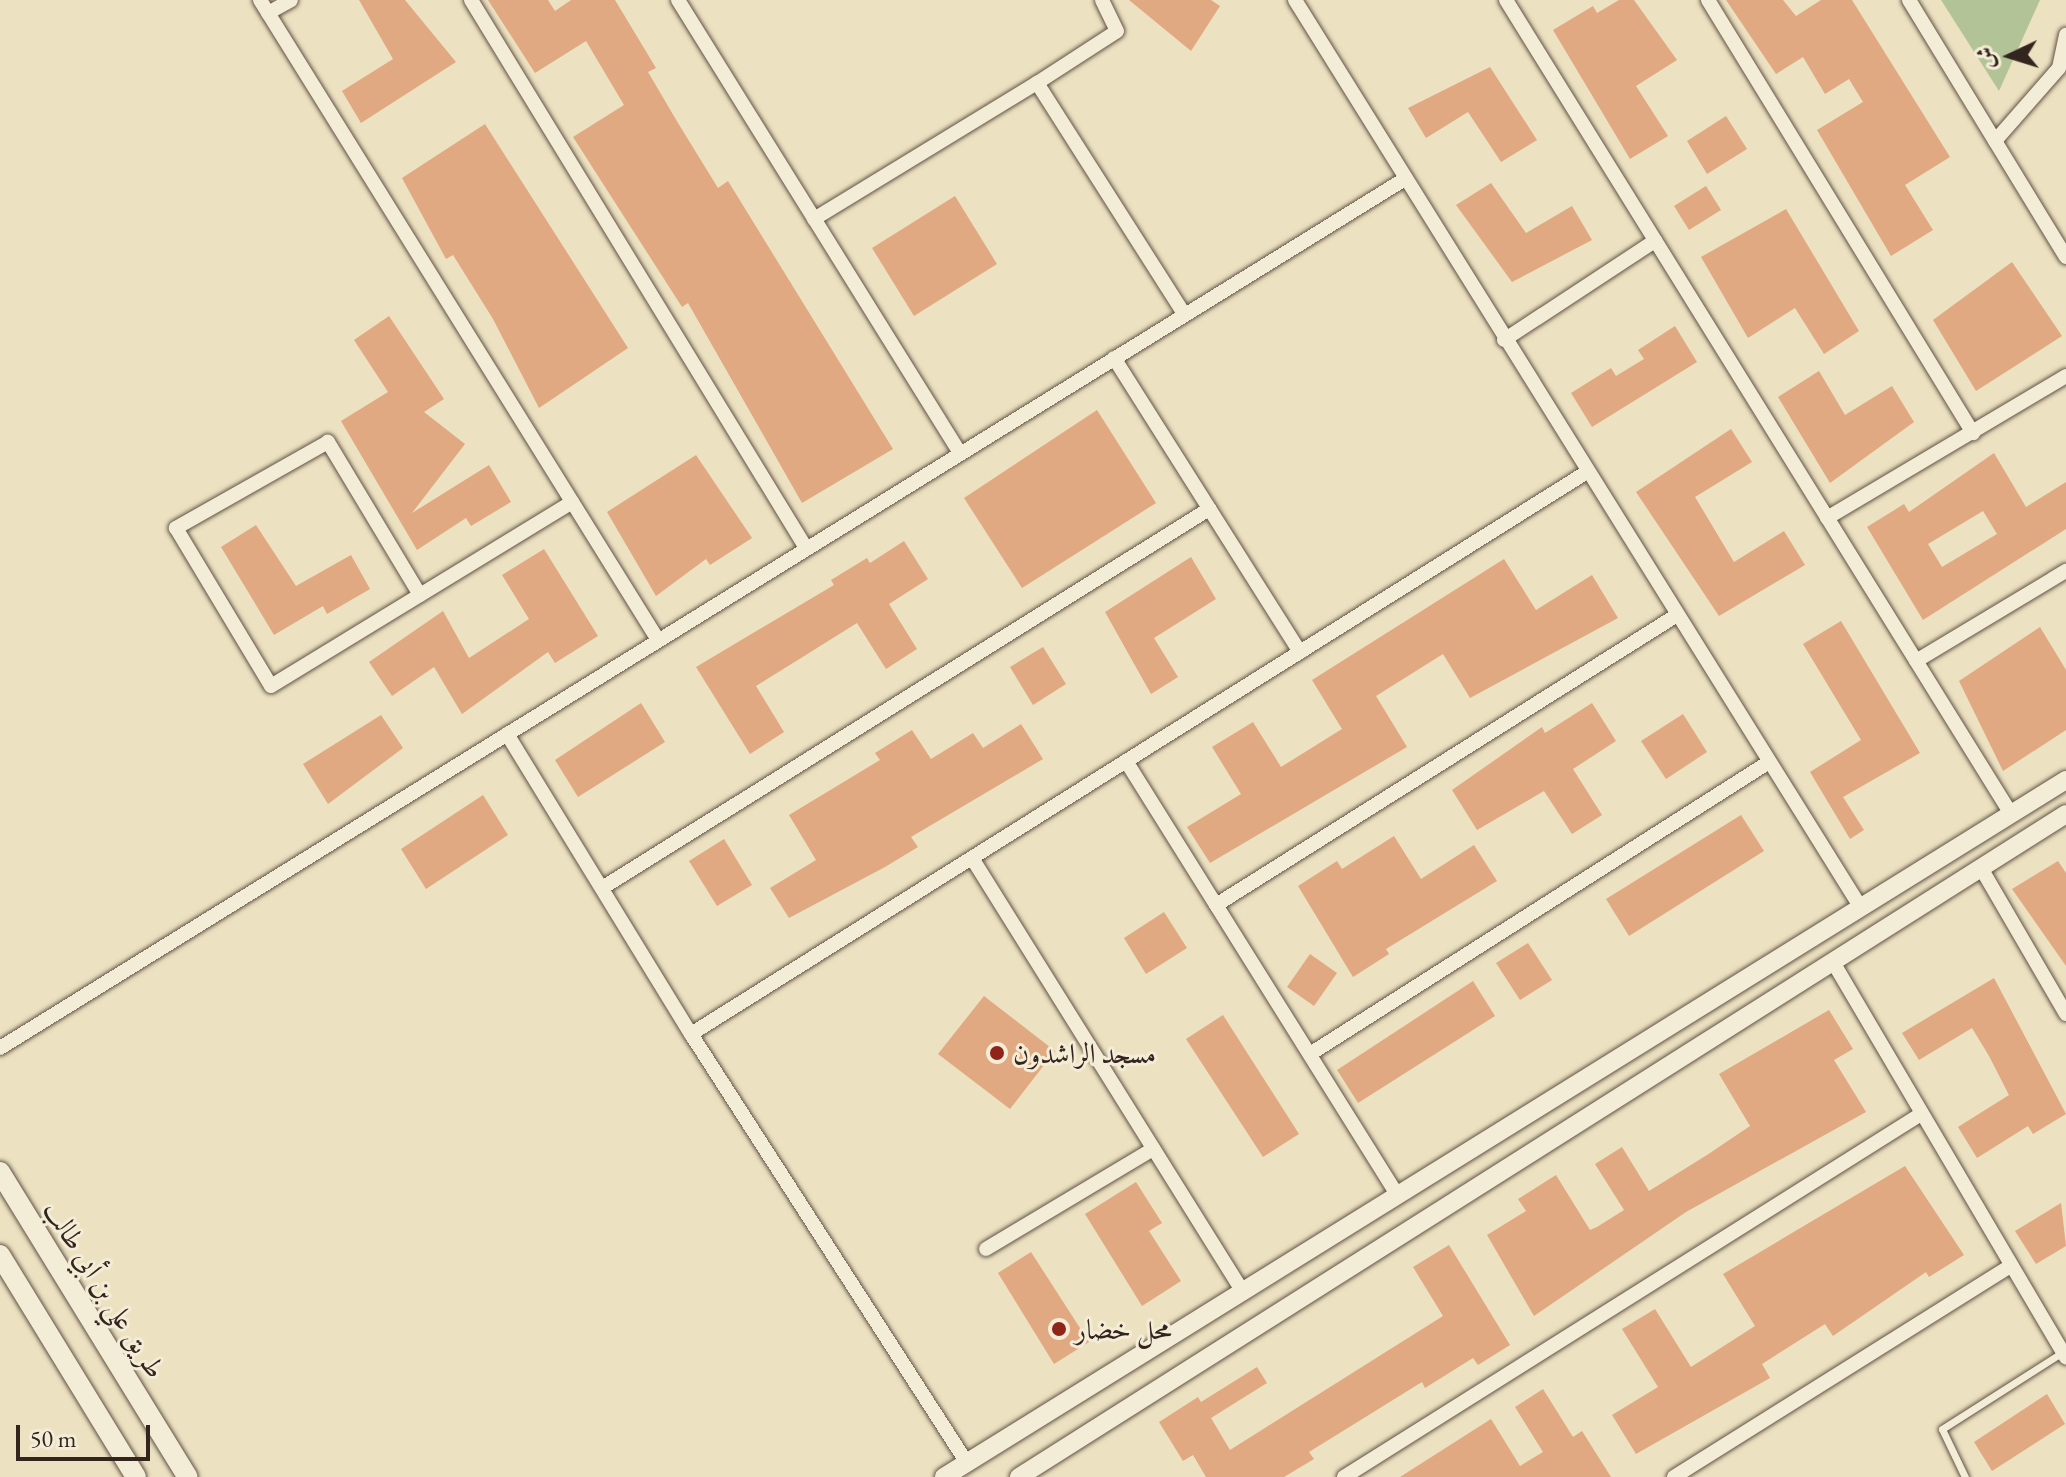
<!DOCTYPE html>
<html>
<head>
<meta charset="utf-8">
<style>
	body { margin:0 }
	#map { position:relative; width:2066px; height:1477px; overflow:hidden; background:#ece1c0; font-family:"EB Garamond",Amiri,serif }
	div>[style] { position:absolute }
	[style*='--x'] { left:calc(var(--x)*1px); top:calc(var(--y)*1px); width:calc(var(--w)*1px); rotate:calc(var(--a)*1deg) }
	.green>* { inset:0; background:#b2c497 }
	.building>* { inset:0; background:#e1a982 }
	.roads { filter:drop-shadow(0 0 2px #615346) drop-shadow(0 0 2px #615346) }
	.service>* { height:7px; margin:-3.5px; padding:0 3.5px; transform-origin:3.5px; border-radius:3.5px; background:#f3ecd6 }
	.minor>* { height:14px; margin:-7px; padding:0 7px; transform-origin:7px; border-radius:7px; background:#f3ecd6 }
	.tertiary>* { height:18px; margin:-9px; padding:0 9px; transform-origin:9px; border-radius:9px; background:#f3ecd6 }
	.secondary>* { height:20px; margin:-10px; padding:0 10px; transform-origin:10px; border-radius:10px; background:#f3ecd6 }
	.dots>* { width:22px; height:22px; translate:-50% -50%; box-sizing:border-box; border:4px solid #f3ecd6; border-radius:50% }
	span { translate:-50% -50%; white-space:nowrap; text-align:center; line-height:1.15; -webkit-text-stroke:6px #f3ecd6; paint-order:stroke }
	.poi-label { font-size:28px; color:#33241e }
	.left { translate:0 -50%; text-align:left }
	.street-label { font-size:28px; color:#33241e }
	.north { position:absolute; left:1970px; top:16px; width:80px; height:80px; -webkit-text-stroke:6px #f3ecd6; paint-order:stroke; rotate:266deg; font-size:22px; font-weight:700; line-height:32px; text-align:center; color:#33241e }
	.north::after { content:''; display:block; margin:auto; width:28px; height:36px; background:#33241e; clip-path:polygon(50% 0,100% 100%,50% 72%,0 100%) }
	.scale { position:absolute; left:16px; top:1425px; width:134px; height:36px; box-sizing:border-box; border:4px solid #33241e; border-top:0; padding-left:10px; font-size:24px; line-height:28px; white-space:nowrap; color:#33241e; -webkit-text-stroke:6px #f3ecd6; paint-order:stroke }
</style>
</head>
<body>
<div id="map">
	<div class="green">
		<div style="clip-path:polygon(1941px 0,2040px 0,1999px 91px)"></div>
	</div>
	<div class="building">
		<div style="clip-path:polygon(359px 0,405px 0,456px 62px,361px 123px,342px 91px,393px 59px)"></div>
		<div style="clip-path:polygon(488px 0,548px 0,555px 11px,571px 0,615px 0,656px 68px,648px 72px,678px 123px,718px 188px,728px 181px,893px 449px,802px 503px,688px 303px,682px 307px,573px 137px,624px 105px,586px 41px,535px 73px)"></div>
		<div style="clip-path:polygon(1129px 0,1211px 0,1220px 6px,1191px 51px)"></div>
		<div style="clip-path:polygon(1619px 0,1634px 0,1677px 60px,1636px 86px,1668px 136px,1630px 159px,1553px 30px,1593px 6px,1597px 13px)"></div>
		<div style="clip-path:polygon(1726px 0,1783px 0,1796px 16px,1821px 0,1852px 0,1950px 157px,1905px 185px,1933px 230px,1891px 256px,1817px 130px,1863px 102px,1849px 79px,1825px 94px,1803px 57px,1776px 74px)"></div>
		<div style="clip-path:polygon(1490px 67px,1537px 140px,1501px 162px,1468px 112px,1426px 138px,1408px 108px)"></div>
		<div style="clip-path:polygon(1726px 116px,1747px 149px,1707px 174px,1687px 141px)"></div>
		<div style="clip-path:polygon(485px 124px,628px 348px,539px 408px,493px 319px,453px 255px,446px 259px,402px 178px)"></div>
		<div style="clip-path:polygon(1491px 183px,1526px 233px,1572px 206px,1592px 240px,1512px 282px,1456px 205px)"></div>
		<div style="clip-path:polygon(1706px 186px,1721px 210px,1689px 230px,1674px 206px)"></div>
		<div style="clip-path:polygon(955px 196px,997px 264px,914px 316px,872px 248px)"></div>
		<div style="clip-path:polygon(1786px 209px,1859px 331px,1824px 354px,1795px 308px,1748px 338px,1701px 257px)"></div>
		<div style="clip-path:polygon(2012px 262px,2062px 336px,1976px 391px,1933px 320px)"></div>
		<div style="clip-path:polygon(389px 316px,444px 399px,424px 412px,465px 444px,412px 513px,489px 465px,511px 502px,471px 526px,466px 518px,417px 550px,341px 421px,388px 392px,354px 340px)"></div>
		<div style="clip-path:polygon(1675px 326px,1697px 362px,1592px 427px,1571px 393px,1611px 368px,1616px 376px,1644px 359px,1638px 350px)"></div>
		<div style="clip-path:polygon(1819px 371px,1845px 415px,1892px 386px,1914px 422px,1830px 483px,1778px 397px)"></div>
		<div style="clip-path:polygon(1097px 410px,1156px 503px,1022px 588px,964px 498px)"></div>
		<div style="clip-path:polygon(1731px 429px,1752px 462px,1695px 497px,1734px 562px,1784px 531px,1805px 565px,1719px 616px,1636px 492px)"></div>
		<div style="clip-path:polygon(evenodd,1994px 453px,2026px 507px,2066px 482px,2066px 529px,1923px 620px,1867px 527px,1904px 504px,1909px 512px,1994px 453px,1983px 511px,1997px 534px,1942px 567px,1928px 544px,1983px 511px)"></div>
		<div style="clip-path:polygon(696px 455px,752px 538px,710px 565px,706px 559px,656px 596px,607px 512px)"></div>
		<div style="clip-path:polygon(256px 525px,296px 586px,351px 555px,370px 589px,327px 614px,323px 606px,274px 635px,221px 547px)"></div>
		<div style="clip-path:polygon(904px 541px,928px 579px,889px 604px,917px 649px,886px 669px,857px 623px,801px 658px,756px 686px,784px 732px,750px 754px,696px 667px,834px 585px,831px 580px,867px 558px,870px 563px)"></div>
		<div style="clip-path:polygon(544px 549px,598px 636px,555px 663px,548px 652px,462px 714px,434px 667px,392px 696px,369px 662px,443px 611px,469px 658px,529px 619px,502px 575px)"></div>
		<div style="clip-path:polygon(1191px 557px,1216px 599px,1154px 638px,1178px 677px,1151px 694px,1105px 612px)"></div>
		<div style="clip-path:polygon(1504px 559px,1536px 610px,1592px 575px,1618px 618px,1470px 698px,1443px 654px,1376px 696px,1407px 747px,1210px 863px,1187px 827px,1241px 794px,1212px 747px,1253px 722px,1281px 767px,1342px 729px,1312px 680px)"></div>
		<div style="clip-path:polygon(1841px 621px,1920px 753px,1843px 797px,1864px 830px,1850px 839px,1810px 772px,1861px 740px,1803px 644px)"></div>
		<div style="clip-path:polygon(2040px 627px,2066px 670px,2066px 730px,2003px 771px,1959px 681px)"></div>
		<div style="clip-path:polygon(1043px 647px,1066px 684px,1033px 705px,1010px 667px)"></div>
		<div style="clip-path:polygon(641px 703px,665px 742px,578px 797px,555px 760px)"></div>
		<div style="clip-path:polygon(1592px 703px,1616px 741px,1573px 769px,1602px 815px,1572px 834px,1544px 791px,1477px 830px,1452px 790px,1542px 727px,1545px 733px)"></div>
		<div style="clip-path:polygon(1683px 714px,1707px 752px,1666px 779px,1641px 741px)"></div>
		<div style="clip-path:polygon(381px 715px,403px 748px,328px 804px,303px 764px)"></div>
		<div style="clip-path:polygon(1021px 724px,1043px 759px,911px 837px,918px 847px,885px 867px,789px 918px,770px 888px,816px 860px,789px 815px,880px 760px,875px 753px,912px 730px,931px 759px,973px 733px,983px 748px)"></div>
		<div style="clip-path:polygon(483px 795px,508px 835px,426px 889px,401px 849px)"></div>
		<div style="clip-path:polygon(1741px 815px,1764px 851px,1629px 936px,1606px 899px)"></div>
		<div style="clip-path:polygon(1394px 836px,1421px 879px,1474px 845px,1497px 881px,1386px 949px,1389px 954px,1353px 977px,1298px 886px,1337px 861px,1342px 869px)"></div>
		<div style="clip-path:polygon(724px 839px,752px 885px,717px 906px,689px 861px)"></div>
		<div style="clip-path:polygon(2058px 861px,2066px 873px,2066px 966px,2012px 889px)"></div>
		<div style="clip-path:polygon(1164px 912px,1187px 948px,1146px 974px,1124px 938px)"></div>
		<div style="clip-path:polygon(1528px 943px,1552px 980px,1520px 1000px,1496px 963px)"></div>
		<div style="clip-path:polygon(1310px 954px,1337px 973px,1314px 1006px,1287px 987px)"></div>
		<div style="clip-path:polygon(1994px 978px,2066px 1114px,2033px 1134px,2028px 1126px,1977px 1158px,1958px 1127px,2009px 1095px,1989px 1056px,1972px 1028px,1919px 1060px,1902px 1033px)"></div>
		<div style="clip-path:polygon(1473px 981px,1495px 1016px,1358px 1103px,1337px 1070px)"></div>
		<div style="clip-path:polygon(984px 996px,1055px 1051px,1010px 1109px,938px 1054px)"></div>
		<div style="clip-path:polygon(1829px 1010px,1853px 1049px,1834px 1060px,1866px 1112px,1686px 1212px,1534px 1316px,1487px 1235px,1526px 1211px,1518px 1199px,1556px 1175px,1590px 1230px,1597px 1227px,1624px 1210px,1595px 1164px,1622px 1147px,1649px 1191px,1707px 1155px,1750px 1126px,1719px 1074px)"></div>
		<div style="clip-path:polygon(1223px 1015px,1299px 1134px,1263px 1157px,1186px 1039px)"></div>
		<div style="clip-path:polygon(1905px 1166px,1964px 1255px,1929px 1277px,1926px 1272px,1833px 1336px,1825px 1324px,1762px 1364px,1770px 1378px,1636px 1454px,1612px 1415px,1658px 1387px,1622px 1329px,1655px 1309px,1691px 1367px,1755px 1326px,1723px 1274px)"></div>
		<div style="clip-path:polygon(1136px 1182px,1162px 1223px,1149px 1231px,1181px 1281px,1142px 1306px,1085px 1214px)"></div>
		<div style="clip-path:polygon(2061px 1203px,2066px 1246px,2036px 1264px,2015px 1231px)"></div>
		<div style="clip-path:polygon(1449px 1245px,1510px 1345px,1478px 1365px,1473px 1358px,1425px 1388px,1422px 1382px,1309px 1452px,1314px 1459px,1284px 1477px,1206px 1477px,1193px 1455px,1183px 1461px,1159px 1422px,1198px 1397px,1201px 1402px,1257px 1367px,1267px 1383px,1211px 1418px,1230px 1450px,1443px 1316px,1413px 1267px)"></div>
		<div style="clip-path:polygon(1031px 1252px,1089px 1342px,1054px 1364px,998px 1273px)"></div>
		<div style="clip-path:polygon(1543px 1389px,1573px 1437px,1582px 1431px,1611px 1477px,1400px 1477px,1491px 1419px,1520px 1466px,1543px 1452px,1515px 1407px)"></div>
		<div style="clip-path:polygon(2047px 1394px,2065px 1424px,1992px 1471px,1974px 1442px)"></div>
	</div>
	<div class="roads">
		<div class="service">
			<div style="--x:1965;--y:1477;--w:53;--a:-115.6"></div>
			<div style="--x:1942;--y:1429;--w:143;--a:-32.5"></div>
		</div>
		<div class="minor">
			<div style="--x:260;--y:0;--w:754;--a:58.12"></div>
			<div style="--x:471;--y:0;--w:642;--a:58.56"></div>
			<div style="--x:678;--y:0;--w:534;--a:58.1"></div>
			<div style="--x:1295;--y:0;--w:1070;--a:58.06"></div>
			<div style="--x:1506;--y:0;--w:958;--a:58.18"></div>
			<div style="--x:1708;--y:0;--w:508;--a:58.53"></div>
			<div style="--x:1909;--y:0;--w:301;--a:58.6"></div>
			<div style="--x:268;--y:13;--w:26;--a:-29"></div>
			<div style="--x:1037;--y:83;--w:95;--a:-33"></div>
			<div style="--x:1117;--y:31;--w:34;--a:-116"></div>
			<div style="--x:1995;--y:141;--w:97;--a:-48.8"></div>
			<div style="--x:2059;--y:68;--w:34;--a:-78"></div>
			<div style="--x:814;--y:219;--w:261;--a:-31.4"></div>
			<div style="--x:1037;--y:83;--w:274;--a:57.5"></div>
			<div style="--x:1504;--y:340;--w:181;--a:-33.3"></div>
			<div style="--x:1114;--y:358;--w:348;--a:57.7"></div>
			<div style="--x:1827;--y:518;--w:278;--a:-30.7"></div>
			<div style="--x:420;--y:595;--w:179;--a:-121"></div>
			<div style="--x:328;--y:442;--w:175;--a:150.5"></div>
			<div style="--x:176;--y:528;--w:184;--a:59"></div>
			<div style="--x:271;--y:686;--w:353;--a:-31.4"></div>
			<div style="--x:1916;--y:661;--w:175;--a:-31"></div>
			<div style="--x:507;--y:734;--w:352;--a:58.5"></div>
			<div style="--x:691;--y:1034;--w:1058;--a:-32.1"></div>
			<div style="--x:1126;--y:761;--w:513;--a:57.98"></div>
			<div style="--x:972;--y:858;--w:512;--a:58.02"></div>
			<div style="--x:1981;--y:868;--w:169;--a:59.8"></div>
			<div style="--x:602;--y:888;--w:716;--a:-31.98"></div>
			<div style="--x:1216;--y:905;--w:545;--a:-32.17"></div>
			<div style="--x:1833;--y:962;--w:459;--a:59.5"></div>
			<div style="--x:691;--y:1034;--w:510;--a:57.24"></div>
			<div style="--x:0;--y:1048;--w:1650;--a:-31.74"></div>
			<div style="--x:1310;--y:1054;--w:544;--a:-32.46"></div>
			<div style="--x:986;--y:1249;--w:195;--a:-30.9"></div>
			<div style="--x:1344;--y:1477;--w:682;--a:-32.17"></div>
			<div style="--x:1674;--y:1477;--w:395;--a:-32.1"></div>
		</div>
		<div class="tertiary">
			<div style="--x:944;--y:1477;--w:1321;--a:-31.85"></div>
			<div style="--x:1019;--y:1477;--w:1239;--a:-32.34"></div>
		</div>
		<div class="secondary">
			<div style="--x:0;--y:1172;--w:358;--a:58.4"></div>
			<div style="--x:0;--y:1255;--w:260;--a:58.5"></div>
		</div>
	</div>
	<div class="dots">
		<div style="left:997px;top:1053px;background:#8f2418"></div>
		<div style="left:1059px;top:1329px;background:#8f2418"></div>
	</div>
	<div class="poi-label">
		<span class="left" style="left:1013px;top:1053px">مسجد الراشدون</span>
		<span class="left" style="left:1075px;top:1329px">محل خضار</span>
	</div>
	<div class="street-label">
		<span style="left:105px;top:1289px;rotate:58deg">طريق علي بن أبي طالب</span>
	</div>
	<div class="north">ش</div>
	<div class="scale">50 m</div>
</div>
</body>
</html>
